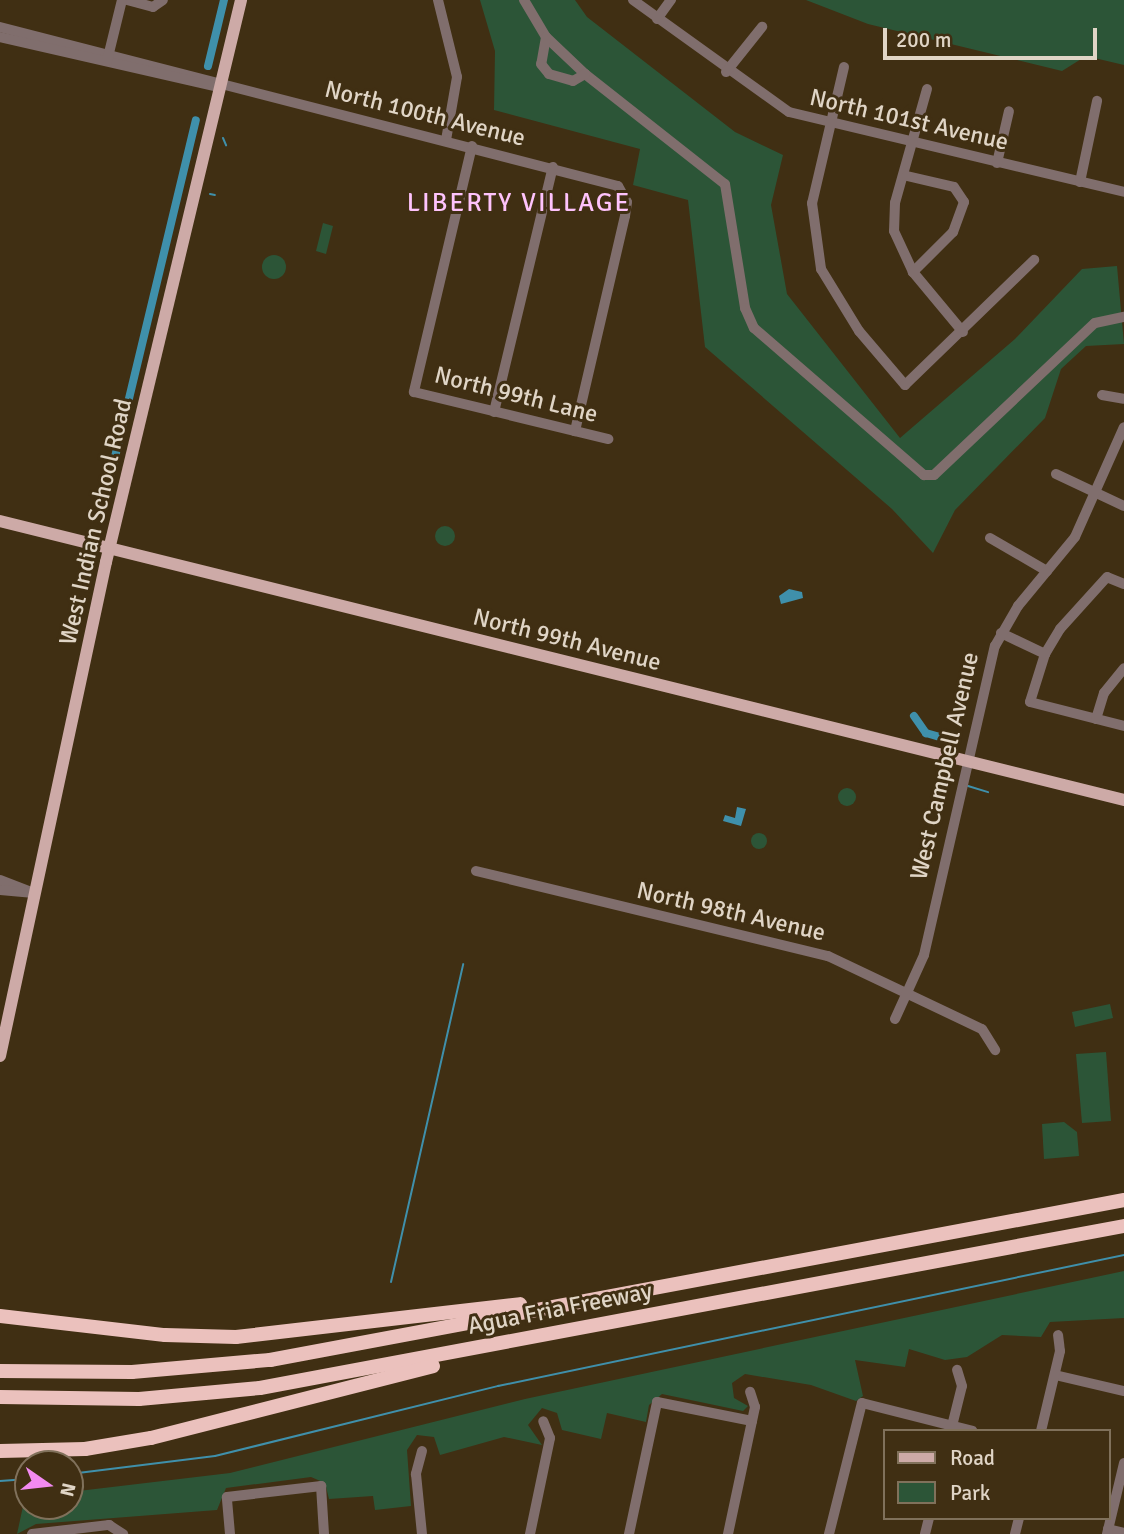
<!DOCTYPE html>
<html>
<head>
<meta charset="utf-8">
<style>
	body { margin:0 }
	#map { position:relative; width:1124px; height:1534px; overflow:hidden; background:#402f13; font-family:Signika,sans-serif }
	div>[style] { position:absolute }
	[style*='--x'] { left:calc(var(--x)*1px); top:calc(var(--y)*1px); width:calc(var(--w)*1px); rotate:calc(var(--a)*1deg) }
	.green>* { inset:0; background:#2c5537 }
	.round { border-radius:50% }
	.water>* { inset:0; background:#3f90ab }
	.stream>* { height:2px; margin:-1px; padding:0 1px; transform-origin:1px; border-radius:1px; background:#3f90ab }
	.canal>* { height:8px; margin:-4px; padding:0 4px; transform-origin:4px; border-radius:4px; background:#3f90ab }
	.minor>* { height:10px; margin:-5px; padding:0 5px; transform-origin:5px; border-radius:5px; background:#806e6d }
	.major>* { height:12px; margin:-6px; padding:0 6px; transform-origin:6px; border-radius:6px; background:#cdaaa7 }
	.highway>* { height:14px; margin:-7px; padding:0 7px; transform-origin:7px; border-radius:7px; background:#ebc1bd }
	span { translate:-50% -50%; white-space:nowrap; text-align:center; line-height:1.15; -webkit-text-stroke:6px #402f13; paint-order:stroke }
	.street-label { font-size:24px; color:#e0d5c6 }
	.neighbourhood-label { font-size:26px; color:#fec3fc; letter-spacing:2px }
	.legend { position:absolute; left:883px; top:1429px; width:228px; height:91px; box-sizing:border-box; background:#402f13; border:2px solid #80715b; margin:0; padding:9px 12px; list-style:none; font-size:21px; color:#e0d5c6 }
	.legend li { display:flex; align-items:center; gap:14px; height:35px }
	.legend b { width:35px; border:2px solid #80715b }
	.north { position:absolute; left:14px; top:1450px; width:70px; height:70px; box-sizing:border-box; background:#402f13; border:2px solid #80715b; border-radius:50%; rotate:104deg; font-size:19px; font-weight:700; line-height:28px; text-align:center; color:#e0d5c6 }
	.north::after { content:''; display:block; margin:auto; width:24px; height:32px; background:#f38af2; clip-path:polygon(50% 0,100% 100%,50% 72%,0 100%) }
	.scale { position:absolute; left:883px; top:28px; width:214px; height:32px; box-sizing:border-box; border:4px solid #e0d5c6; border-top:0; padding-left:9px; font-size:21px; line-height:24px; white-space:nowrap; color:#e0d5c6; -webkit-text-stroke:5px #402f13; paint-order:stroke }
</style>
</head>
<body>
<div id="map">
	<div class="green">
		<div style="clip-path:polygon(480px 0,575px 0,587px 17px,735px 132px,783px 155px,771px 205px,787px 294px,900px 438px,1015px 339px,1082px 269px,1117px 266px,1124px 344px,1086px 346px,1061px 369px,1045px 418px,955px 510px,933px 553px,892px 509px,705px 347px,688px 200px,633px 185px,640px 149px,494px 110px,495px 51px)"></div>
		<div style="clip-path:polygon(806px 0,1124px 0,1124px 65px,1086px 56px,1062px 71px,868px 24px)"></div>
		<div style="clip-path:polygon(323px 223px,333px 226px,326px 254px,316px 251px)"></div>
		<div class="round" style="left:262px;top:255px;width:24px;height:24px"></div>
		<div class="round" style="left:435px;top:526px;width:20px;height:20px"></div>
		<div class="round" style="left:838px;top:788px;width:18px;height:18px"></div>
		<div class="round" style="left:751px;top:833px;width:16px;height:16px"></div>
		<div style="clip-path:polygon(1110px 1004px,1113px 1018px,1075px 1027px,1072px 1012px)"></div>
		<div style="clip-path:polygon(1106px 1052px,1111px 1121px,1082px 1123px,1076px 1054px)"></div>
		<div style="clip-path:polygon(1064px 1122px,1077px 1132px,1079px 1156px,1044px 1159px,1042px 1124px)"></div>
		<div style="clip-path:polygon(1124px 1271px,1124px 1318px,1050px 1322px,1041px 1337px,1002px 1335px,967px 1357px,945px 1360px,909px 1349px,905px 1367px,855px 1360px,863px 1396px,856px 1401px,811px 1385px,745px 1374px,732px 1383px,734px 1398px,748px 1406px,743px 1411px,662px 1394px,649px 1405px,646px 1422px,607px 1413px,601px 1439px,562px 1430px,557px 1413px,542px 1408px,528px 1425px,542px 1445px,504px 1437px,440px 1455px,434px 1437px,417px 1435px,407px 1450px,411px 1506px,375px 1510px,373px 1496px,329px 1499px,325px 1483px,311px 1477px,226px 1488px,217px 1510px,36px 1524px,17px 1534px,25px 1497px,28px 1506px,70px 1506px,70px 1492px,230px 1473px,525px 1399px)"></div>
	</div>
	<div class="water">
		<div style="clip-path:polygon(789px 589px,802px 592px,803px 598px,781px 604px,779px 596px)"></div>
		<div style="clip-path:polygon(737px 807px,746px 809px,741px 826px,723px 821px,725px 815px,735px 818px)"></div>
	</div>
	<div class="stream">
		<div style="--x:223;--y:138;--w:8;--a:67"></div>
		<div style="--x:210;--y:194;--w:5;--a:11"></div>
		<div style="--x:968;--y:786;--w:21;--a:17"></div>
		<div style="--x:391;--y:1282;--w:326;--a:-77.2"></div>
		<div style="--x:70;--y:1474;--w:146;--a:-7.1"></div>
		<div style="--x:215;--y:1456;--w:292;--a:-13.9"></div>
		<div style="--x:498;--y:1386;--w:640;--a:-11.82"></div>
		<div style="--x:0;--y:1481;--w:28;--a:-4"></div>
	</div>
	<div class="canal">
		<div style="--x:208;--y:66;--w:68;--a:-76.4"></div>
		<div style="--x:108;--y:486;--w:376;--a:-76.5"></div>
		<div style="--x:103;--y:506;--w:12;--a:-76"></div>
		<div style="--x:914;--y:716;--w:21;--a:55"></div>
		<div style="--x:926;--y:733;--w:22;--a:16"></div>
	</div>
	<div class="minor">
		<div style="--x:127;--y:0;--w:27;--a:15"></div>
		<div style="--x:153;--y:7;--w:12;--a:-35"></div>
		<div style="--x:438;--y:0;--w:79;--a:76.1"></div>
		<div style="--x:457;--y:77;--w:64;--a:99.9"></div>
		<div style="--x:524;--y:0;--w:43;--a:59.3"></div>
		<div style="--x:546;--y:37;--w:54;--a:43.5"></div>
		<div style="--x:585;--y:74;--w:178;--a:38.2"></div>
		<div style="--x:725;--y:184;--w:126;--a:80.8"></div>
		<div style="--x:745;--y:308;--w:22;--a:66"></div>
		<div style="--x:754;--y:328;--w:225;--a:40.9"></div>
		<div style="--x:924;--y:475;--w:10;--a:0"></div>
		<div style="--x:934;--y:475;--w:221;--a:-43.4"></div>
		<div style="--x:1095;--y:323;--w:30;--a:-12"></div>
		<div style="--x:633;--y:0;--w:192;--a:35.7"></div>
		<div style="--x:789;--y:112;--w:344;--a:13.4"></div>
		<div style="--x:657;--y:19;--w:24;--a:-54"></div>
		<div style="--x:0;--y:27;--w:638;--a:14.43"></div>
		<div style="--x:618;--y:186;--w:18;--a:61"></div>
		<div style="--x:627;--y:202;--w:14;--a:98"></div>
		<div style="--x:625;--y:216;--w:221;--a:103.1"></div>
		<div style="--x:0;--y:37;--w:220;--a:12.9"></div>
		<div style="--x:546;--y:37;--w:27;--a:100"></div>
		<div style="--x:541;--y:64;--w:13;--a:51"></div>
		<div style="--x:549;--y:74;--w:25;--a:16"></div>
		<div style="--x:573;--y:81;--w:14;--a:-30"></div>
		<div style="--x:107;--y:61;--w:63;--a:-76.2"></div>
		<div style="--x:844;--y:67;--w:140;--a:103.2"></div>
		<div style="--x:812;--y:203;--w:67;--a:82.2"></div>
		<div style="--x:821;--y:269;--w:73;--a:58.5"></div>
		<div style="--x:859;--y:331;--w:71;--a:49.6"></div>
		<div style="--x:905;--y:385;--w:180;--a:-44.1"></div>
		<div style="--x:726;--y:72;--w:58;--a:-51.3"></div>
		<div style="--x:927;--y:89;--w:118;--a:105.7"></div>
		<div style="--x:895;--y:203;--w:28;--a:92"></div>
		<div style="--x:894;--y:231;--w:45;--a:65.1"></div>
		<div style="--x:913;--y:272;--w:78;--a:50.2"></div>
		<div style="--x:472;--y:146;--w:253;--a:103.3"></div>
		<div style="--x:414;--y:392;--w:200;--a:13.6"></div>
		<div style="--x:997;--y:163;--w:53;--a:-77"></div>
		<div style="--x:907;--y:176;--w:48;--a:13.2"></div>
		<div style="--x:954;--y:187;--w:18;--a:56"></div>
		<div style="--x:964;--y:202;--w:32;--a:110"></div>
		<div style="--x:953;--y:232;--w:57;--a:135"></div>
		<div style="--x:1080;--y:182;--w:83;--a:-78.1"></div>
		<div style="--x:1102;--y:395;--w:22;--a:10"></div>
		<div style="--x:494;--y:412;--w:252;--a:-76.5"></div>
		<div style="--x:1056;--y:474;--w:75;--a:25.2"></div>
		<div style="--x:990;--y:538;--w:66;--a:30.1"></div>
		<div style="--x:1124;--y:584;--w:18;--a:-158"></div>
		<div style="--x:1107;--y:577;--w:70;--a:132.1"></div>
		<div style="--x:1060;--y:629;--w:29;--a:121"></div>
		<div style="--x:1045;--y:654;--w:50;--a:107.4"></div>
		<div style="--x:1030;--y:702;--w:97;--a:14.3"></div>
		<div style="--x:1001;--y:633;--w:49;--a:25.5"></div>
		<div style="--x:1096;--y:719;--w:27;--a:-73"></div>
		<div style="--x:1104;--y:693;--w:32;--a:-51"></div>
		<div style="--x:476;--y:871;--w:362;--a:13.6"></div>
		<div style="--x:828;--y:956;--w:170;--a:25.4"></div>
		<div style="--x:982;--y:1029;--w:25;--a:58"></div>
		<div style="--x:0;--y:880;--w:36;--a:21"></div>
		<div style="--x:0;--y:890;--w:34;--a:5"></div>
		<div style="--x:895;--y:1019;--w:70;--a:-65.6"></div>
		<div style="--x:924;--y:955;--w:317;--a:-77.1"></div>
		<div style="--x:995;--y:646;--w:46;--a:-60.1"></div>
		<div style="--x:1018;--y:606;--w:89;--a:-50.4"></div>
		<div style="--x:1075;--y:537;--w:120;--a:-66"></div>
		<div style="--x:1055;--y:1375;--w:71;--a:13.1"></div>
		<div style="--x:951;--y:1430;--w:45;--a:-76"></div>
		<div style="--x:962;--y:1386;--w:17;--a:-107"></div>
		<div style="--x:1041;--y:1431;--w:82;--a:-76.6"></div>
		<div style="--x:1060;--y:1351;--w:16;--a:-97"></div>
		<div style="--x:422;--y:1451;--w:24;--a:105"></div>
		<div style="--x:416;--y:1474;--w:60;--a:84.3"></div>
		<div style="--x:1108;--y:1529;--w:16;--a:14"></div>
		<div style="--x:32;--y:1534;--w:78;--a:-6.7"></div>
		<div style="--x:109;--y:1525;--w:17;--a:33"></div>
		<div style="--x:230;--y:1534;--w:37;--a:-95"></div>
		<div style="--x:227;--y:1497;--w:95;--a:-6.7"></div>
		<div style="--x:321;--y:1486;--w:48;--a:86.4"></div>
		<div style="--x:530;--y:1534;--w:98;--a:-78.2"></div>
		<div style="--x:550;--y:1438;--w:18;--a:-112"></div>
		<div style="--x:629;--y:1534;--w:135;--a:-78"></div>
		<div style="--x:657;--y:1402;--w:97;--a:11.3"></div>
		<div style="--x:728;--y:1534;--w:130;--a:-78"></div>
		<div style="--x:755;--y:1407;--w:16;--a:-108"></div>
		<div style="--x:829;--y:1534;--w:135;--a:-75.9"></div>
		<div style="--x:862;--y:1403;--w:114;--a:14.2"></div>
		<div style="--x:925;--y:1534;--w:16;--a:-76"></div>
		<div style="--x:1015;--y:1534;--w:16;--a:-76"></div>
		<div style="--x:1107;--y:1534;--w:73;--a:-76.5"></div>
	</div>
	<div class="major">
		<div style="--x:0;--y:521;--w:1158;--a:13.94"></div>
		<div style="--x:0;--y:1056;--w:505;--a:-77.89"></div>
		<div style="--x:106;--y:562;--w:578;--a:-76.49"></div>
	</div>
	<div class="highway">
		<div style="--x:0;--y:1316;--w:166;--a:6.6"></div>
		<div style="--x:165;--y:1335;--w:71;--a:1.6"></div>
		<div style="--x:236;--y:1337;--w:286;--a:-6.6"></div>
		<div style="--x:0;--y:1371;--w:132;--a:0.4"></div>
		<div style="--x:132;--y:1372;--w:139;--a:-5"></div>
		<div style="--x:270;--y:1360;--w:869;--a:-10.61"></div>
		<div style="--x:0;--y:1397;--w:139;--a:0.8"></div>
		<div style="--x:139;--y:1399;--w:121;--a:-5.2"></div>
		<div style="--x:260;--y:1388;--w:879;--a:-10.62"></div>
		<div style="--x:0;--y:1451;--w:85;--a:-1.3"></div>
		<div style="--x:85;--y:1449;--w:67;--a:-9.5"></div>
		<div style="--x:151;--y:1438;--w:291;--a:-14.3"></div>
	</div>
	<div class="street-label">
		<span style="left:425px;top:114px;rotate:14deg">North 100th Avenue</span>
		<span style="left:909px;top:120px;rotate:13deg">North 101st Avenue</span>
		<span style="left:516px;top:395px;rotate:14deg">North 99th Lane</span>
		<span style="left:96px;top:522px;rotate:-77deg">West Indian School Road</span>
		<span style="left:567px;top:640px;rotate:14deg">North 99th Avenue</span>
		<span style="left:945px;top:766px;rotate:-77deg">West Campbell Avenue</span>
		<span style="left:731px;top:912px;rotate:13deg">North 98th Avenue</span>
		<span style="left:560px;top:1309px;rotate:-11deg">Agua Fria Freeway</span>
	</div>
	<div class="neighbourhood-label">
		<span style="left:519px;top:204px">LIBERTY VILLAGE</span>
	</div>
	<ul class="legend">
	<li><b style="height:9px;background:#cdaaa7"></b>Road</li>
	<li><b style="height:19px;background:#2c5537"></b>Park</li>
	</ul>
	<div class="north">N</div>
	<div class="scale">200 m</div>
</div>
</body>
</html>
